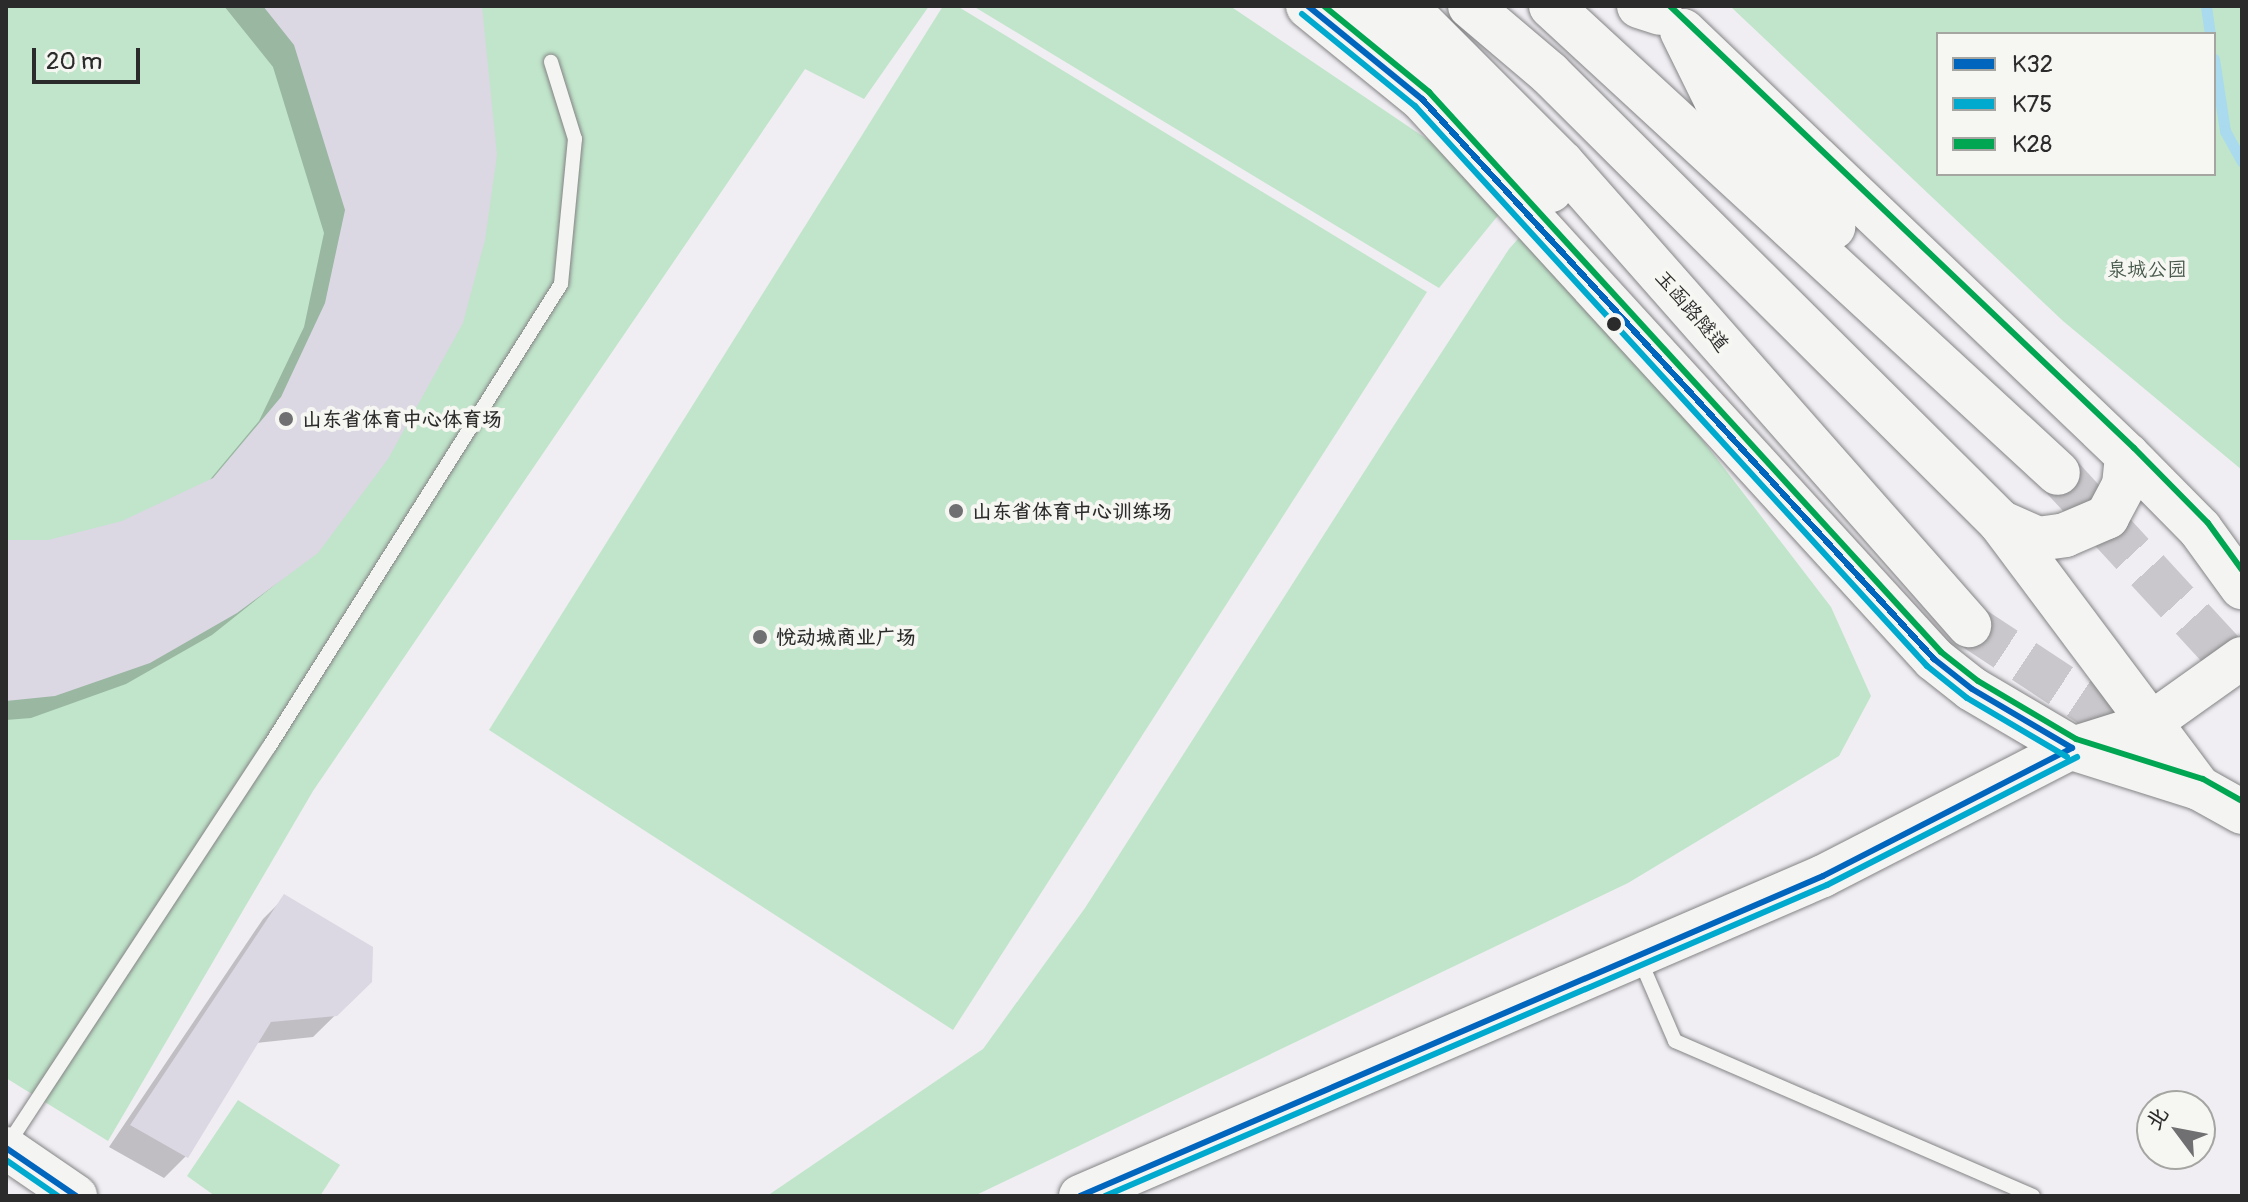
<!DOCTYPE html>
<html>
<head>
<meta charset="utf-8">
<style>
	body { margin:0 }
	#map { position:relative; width:2248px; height:1202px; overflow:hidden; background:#f0eef3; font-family:Pangolin,"LXGW WenKai TC",sans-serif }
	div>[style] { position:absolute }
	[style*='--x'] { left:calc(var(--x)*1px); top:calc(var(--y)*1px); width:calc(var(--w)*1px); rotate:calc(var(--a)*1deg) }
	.green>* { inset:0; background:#c0e5ca }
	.shadow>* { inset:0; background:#0003 }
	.stream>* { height:11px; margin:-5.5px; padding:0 5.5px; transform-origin:5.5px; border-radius:5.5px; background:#a9daee }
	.building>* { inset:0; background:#dbd7e3 }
	.highway-tunnel>* { height:44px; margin-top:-22px; transform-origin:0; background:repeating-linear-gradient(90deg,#c9c7cb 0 44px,transparent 0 66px) }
	.roads { filter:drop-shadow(0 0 2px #848385) drop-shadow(0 0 2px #848385) }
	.lane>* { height:14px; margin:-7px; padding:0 7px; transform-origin:7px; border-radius:7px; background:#f4f4f3 }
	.secondary>* { height:42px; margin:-21px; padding:0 21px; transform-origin:21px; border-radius:21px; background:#f4f4f3 }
	.primary>* { height:44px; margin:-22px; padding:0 22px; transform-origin:22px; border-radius:22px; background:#f4f4f3 }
	.highway>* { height:44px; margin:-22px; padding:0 22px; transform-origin:22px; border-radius:22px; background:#f4f4f3 }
	.bus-1>* { height:6px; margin:-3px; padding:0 3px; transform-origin:3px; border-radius:3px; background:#0065bd }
	.bus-2>* { height:6px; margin:-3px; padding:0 3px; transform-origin:3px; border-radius:3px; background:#00a9ce }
	.bus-3>* { height:6px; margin:-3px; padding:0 3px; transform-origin:3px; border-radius:3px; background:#00a651 }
	.dots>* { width:22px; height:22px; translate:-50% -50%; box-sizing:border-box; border:4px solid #f6f6f2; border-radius:50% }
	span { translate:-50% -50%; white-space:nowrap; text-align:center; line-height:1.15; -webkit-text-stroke:8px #f6f6f2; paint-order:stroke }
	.park-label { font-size:20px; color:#46584a }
	.street-label { font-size:20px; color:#2b2b2b }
	.poi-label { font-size:20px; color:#2b2b2b; font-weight:700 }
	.left { translate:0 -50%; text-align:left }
	.frame { position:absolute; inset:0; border:8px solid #2b2b2b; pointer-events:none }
	.legend { position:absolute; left:1936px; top:32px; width:280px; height:144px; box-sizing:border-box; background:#f6f6f2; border:2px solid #a5a5a2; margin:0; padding:10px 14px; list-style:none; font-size:24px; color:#2b2b2b }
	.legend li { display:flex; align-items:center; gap:16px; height:40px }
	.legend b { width:40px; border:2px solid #a5a5a2 }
	.north { position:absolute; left:2136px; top:1090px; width:80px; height:80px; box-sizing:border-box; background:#f6f6f2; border:2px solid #a5a5a2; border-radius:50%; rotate:302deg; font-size:22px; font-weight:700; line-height:32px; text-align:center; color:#2b2b2b }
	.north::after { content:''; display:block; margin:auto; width:28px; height:36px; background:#706f71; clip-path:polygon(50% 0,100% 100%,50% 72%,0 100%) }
	.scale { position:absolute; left:32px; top:48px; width:108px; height:36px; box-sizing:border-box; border:4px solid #2b2b2b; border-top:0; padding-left:10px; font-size:24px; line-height:28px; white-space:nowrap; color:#2b2b2b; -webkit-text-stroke:6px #f6f6f2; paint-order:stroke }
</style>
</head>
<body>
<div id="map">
	<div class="green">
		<div style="clip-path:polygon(6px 6px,929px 6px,864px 99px,805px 69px,313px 791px,108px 1141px,6px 1078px)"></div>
		<div style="clip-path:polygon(943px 6px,957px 6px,1427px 292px,953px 1030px,489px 730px)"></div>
		<div style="clip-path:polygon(973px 6px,1230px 6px,1495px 185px,1509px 202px,1439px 288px)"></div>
		<div style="clip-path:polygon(evenodd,1730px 6px,2242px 6px,2242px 470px,2063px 321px,1730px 6px,1938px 34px,2214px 34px,2214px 174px,1938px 174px,1938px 34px)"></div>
		<div style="clip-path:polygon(1534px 221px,1831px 607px,1871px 696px,1839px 756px,1628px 883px,974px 1196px,767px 1196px,983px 1049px,1085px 908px,1389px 433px,1509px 249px)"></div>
		<div style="clip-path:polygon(238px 1100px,340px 1165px,320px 1196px,215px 1196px,187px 1176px)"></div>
	</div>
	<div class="shadow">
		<div style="clip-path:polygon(224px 6px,480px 6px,316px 552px,212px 635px,126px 684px,31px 718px,6px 720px,6px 542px,48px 542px,122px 523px,208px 482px,259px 421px,304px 327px,324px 233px,273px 67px)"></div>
		<div style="clip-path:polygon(285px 897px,370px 981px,313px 1037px,256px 1043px,186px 1156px,164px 1178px,109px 1147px,263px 919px)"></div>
	</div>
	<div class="stream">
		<div style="--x:2206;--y:6;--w:28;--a:82"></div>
		<div style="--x:2214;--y:59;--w:73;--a:81.3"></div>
		<div style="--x:2225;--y:131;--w:35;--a:61"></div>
	</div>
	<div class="building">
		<div style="clip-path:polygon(263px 6px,482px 6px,497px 155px,485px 240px,463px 323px,388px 459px,318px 553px,237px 613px,150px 663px,55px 696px,6px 701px,6px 540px,48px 540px,122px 521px,213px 478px,281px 397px,325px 303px,345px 210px,294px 45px)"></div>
		<div style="clip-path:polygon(284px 894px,373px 947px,372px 982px,337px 1016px,271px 1022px,188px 1158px,130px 1125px)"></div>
	</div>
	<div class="highway-tunnel">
		<div style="--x:2058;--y:473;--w:272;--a:47.4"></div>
		<div style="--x:1969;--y:625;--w:225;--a:33.4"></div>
	</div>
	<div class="roads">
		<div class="lane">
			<div style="--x:1640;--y:960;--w:88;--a:66.6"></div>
			<div style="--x:1675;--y:1041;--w:390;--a:23.4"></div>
			<div style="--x:8;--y:1144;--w:475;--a:-56.7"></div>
			<div style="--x:269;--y:747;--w:547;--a:-57.76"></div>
			<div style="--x:561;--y:284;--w:146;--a:-84.5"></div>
			<div style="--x:575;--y:139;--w:81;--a:-107.3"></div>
		</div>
		<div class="secondary">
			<div style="--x:6;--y:1148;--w:85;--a:34.4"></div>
			<div style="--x:1080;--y:1196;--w:809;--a:-23.3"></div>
			<div style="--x:1823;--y:876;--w:280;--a:-27.2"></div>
			<div style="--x:2072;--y:748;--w:81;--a:-17.3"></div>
			<div style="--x:2149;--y:724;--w:114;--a:-35.4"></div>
		</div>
		<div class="primary">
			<div style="--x:1308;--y:6;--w:147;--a:39.2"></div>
			<div style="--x:1422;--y:99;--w:759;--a:47.56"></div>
			<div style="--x:1934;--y:659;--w:48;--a:38.3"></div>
			<div style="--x:1972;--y:689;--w:116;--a:30.5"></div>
			<div style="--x:2072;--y:748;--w:133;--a:17.5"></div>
			<div style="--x:2199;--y:788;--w:49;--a:29.2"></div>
			<div style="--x:1683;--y:31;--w:614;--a:43.68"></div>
			<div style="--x:2127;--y:455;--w:104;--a:45.4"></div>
			<div style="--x:2200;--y:529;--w:72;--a:54.1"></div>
		</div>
		<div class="highway">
			<div style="--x:1353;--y:6;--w:270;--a:43"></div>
			<div style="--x:1405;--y:6;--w:222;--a:45"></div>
			<div style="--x:1562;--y:163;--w:616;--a:48.62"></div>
			<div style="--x:1470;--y:6;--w:104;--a:40.3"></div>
			<div style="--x:1549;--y:73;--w:636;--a:44.87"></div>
			<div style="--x:2000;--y:522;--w:332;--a:53.2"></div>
			<div style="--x:1551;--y:6;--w:689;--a:42.65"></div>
			<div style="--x:1639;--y:6;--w:22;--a:18"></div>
			<div style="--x:1682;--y:31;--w:77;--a:63.8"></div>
			<div style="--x:1716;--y:100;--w:173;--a:47.3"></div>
			<div style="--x:2000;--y:522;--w:42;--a:24.1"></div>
			<div style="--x:2038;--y:539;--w:27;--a:-8"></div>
			<div style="--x:2065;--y:535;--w:46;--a:-23.2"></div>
			<div style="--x:2107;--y:517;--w:36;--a:-62"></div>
			<div style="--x:2124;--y:485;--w:30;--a:-84"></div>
		</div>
	</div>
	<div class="bus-1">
		<div style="--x:1308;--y:6;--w:147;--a:39.2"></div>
		<div style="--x:1422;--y:99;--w:759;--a:47.56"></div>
		<div style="--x:1934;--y:659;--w:48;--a:38.3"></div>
		<div style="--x:1972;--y:689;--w:116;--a:30.5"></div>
		<div style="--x:6;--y:1148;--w:85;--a:34.4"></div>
		<div style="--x:1080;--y:1196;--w:809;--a:-23.3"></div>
		<div style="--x:1823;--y:876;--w:280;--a:-27.2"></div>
	</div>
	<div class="bus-2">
		<div style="--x:1302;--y:14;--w:146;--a:39.2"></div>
		<div style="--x:1415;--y:106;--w:759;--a:47.56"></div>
		<div style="--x:1927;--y:666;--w:51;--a:38.7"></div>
		<div style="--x:1967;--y:698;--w:116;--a:30.5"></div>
		<div style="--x:6;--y:1160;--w:63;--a:34.7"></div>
		<div style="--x:1105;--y:1196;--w:786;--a:-23.3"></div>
		<div style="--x:1827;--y:885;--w:281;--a:-27.1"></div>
	</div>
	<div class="bus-3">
		<div style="--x:1324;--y:6;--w:136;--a:39.3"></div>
		<div style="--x:1429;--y:92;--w:759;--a:47.56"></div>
		<div style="--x:1941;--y:652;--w:47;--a:38.1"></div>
		<div style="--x:1978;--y:681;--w:114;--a:30.6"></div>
		<div style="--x:2076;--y:739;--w:133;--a:17.5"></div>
		<div style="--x:2203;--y:779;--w:45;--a:29.4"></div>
		<div style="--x:1670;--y:6;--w:641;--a:43.61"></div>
		<div style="--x:2134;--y:448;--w:105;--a:45.4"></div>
		<div style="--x:2208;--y:523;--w:58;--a:54.1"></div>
	</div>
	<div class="dots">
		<div style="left:1614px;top:324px;background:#2b2b2b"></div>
		<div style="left:286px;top:419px;background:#706f71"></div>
		<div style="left:956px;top:511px;background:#706f71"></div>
		<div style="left:760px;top:637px;background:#706f71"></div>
	</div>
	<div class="park-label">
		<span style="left:2147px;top:269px">泉城公园</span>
	</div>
	<div class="street-label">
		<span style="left:1692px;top:311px;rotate:49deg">玉函路隧道</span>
	</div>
	<div class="poi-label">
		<span class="left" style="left:302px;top:419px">山东省体育中心体育场</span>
		<span class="left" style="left:972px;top:511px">山东省体育中心训练场</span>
		<span class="left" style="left:776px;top:637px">悦动城商业广场</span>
	</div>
	<div class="frame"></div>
	<ul class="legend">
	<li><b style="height:10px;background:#0065bd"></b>K32</li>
	<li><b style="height:10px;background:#00a9ce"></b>K75</li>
	<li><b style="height:10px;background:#00a651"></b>K28</li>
	</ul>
	<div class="north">北</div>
	<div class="scale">20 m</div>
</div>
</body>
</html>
